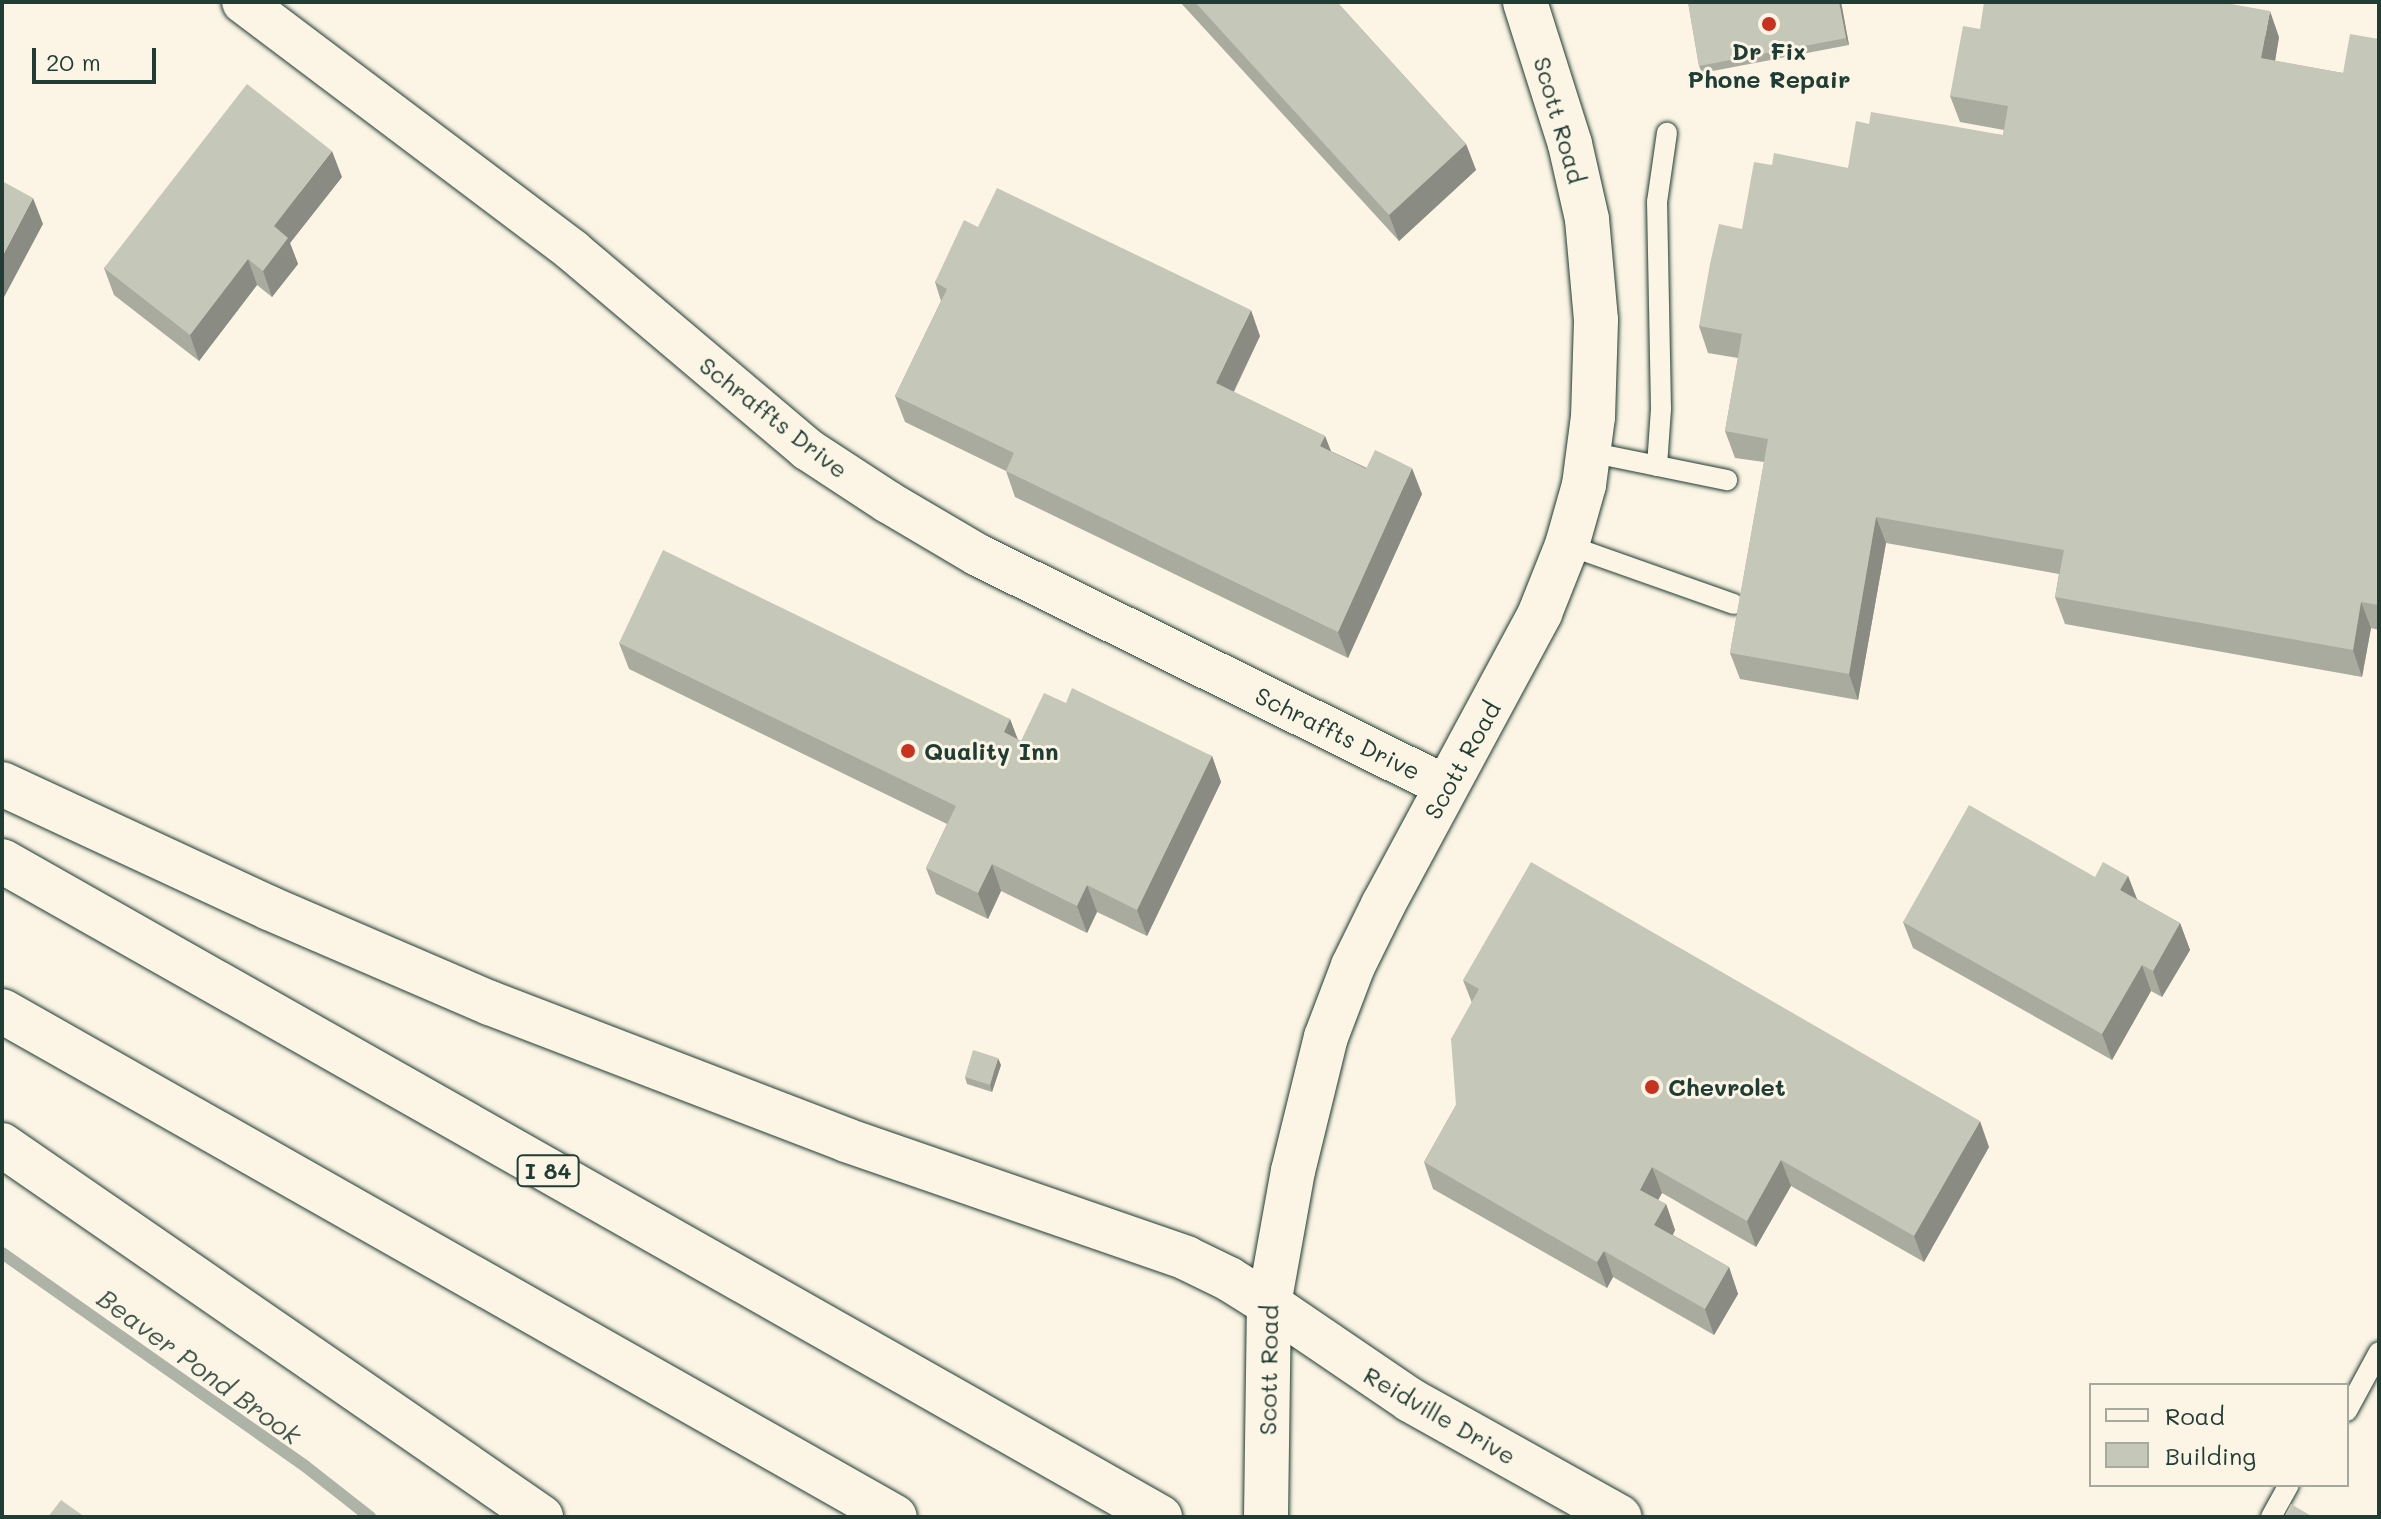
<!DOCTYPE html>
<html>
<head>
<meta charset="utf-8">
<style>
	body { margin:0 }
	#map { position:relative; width:2381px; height:1519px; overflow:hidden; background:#fcf5e5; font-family:Mali,sans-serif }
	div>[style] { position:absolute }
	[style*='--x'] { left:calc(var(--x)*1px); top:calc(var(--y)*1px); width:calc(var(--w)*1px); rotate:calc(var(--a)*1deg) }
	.stream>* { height:12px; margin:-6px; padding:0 6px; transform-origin:6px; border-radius:6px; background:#aeb3a7 }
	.roads { filter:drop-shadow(0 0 2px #1f3d34) drop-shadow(0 0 2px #1f3d34) }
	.lane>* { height:20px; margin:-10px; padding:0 10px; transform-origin:10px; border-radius:10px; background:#fcf5e5 }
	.street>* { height:42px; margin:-21px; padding:0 21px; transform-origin:21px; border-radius:21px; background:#fcf5e5 }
	.secondary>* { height:44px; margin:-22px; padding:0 22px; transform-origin:22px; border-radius:22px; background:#fcf5e5 }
	.highway>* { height:44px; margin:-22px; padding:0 22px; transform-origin:22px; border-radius:22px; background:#fcf5e5 }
	.wall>* { inset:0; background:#a9ab9f }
	.shaded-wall>* { inset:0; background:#8a8b82 }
	.building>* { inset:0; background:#c5c7b9 }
	.dots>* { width:22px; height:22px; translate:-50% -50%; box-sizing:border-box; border:4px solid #fcf5e5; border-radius:50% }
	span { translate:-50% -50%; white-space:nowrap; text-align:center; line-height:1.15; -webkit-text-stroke:6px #fcf5e5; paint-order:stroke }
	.shield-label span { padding:2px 6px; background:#fcf5e5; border:2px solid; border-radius:6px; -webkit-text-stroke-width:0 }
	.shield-label { font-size:22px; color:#1f3d34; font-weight:700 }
	.poi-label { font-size:24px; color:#1f3d34; font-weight:700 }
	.left { translate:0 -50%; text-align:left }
	.street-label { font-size:24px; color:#1f3d34 }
	.water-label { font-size:26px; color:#435a51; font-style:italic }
	.frame { position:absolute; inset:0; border:4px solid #1f3d34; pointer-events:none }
	.legend { position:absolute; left:2089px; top:1383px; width:260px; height:104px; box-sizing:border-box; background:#fcf5e5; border:2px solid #a4ab9e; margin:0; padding:10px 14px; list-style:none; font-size:24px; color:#1f3d34 }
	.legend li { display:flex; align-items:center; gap:16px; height:40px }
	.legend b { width:40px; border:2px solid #a4ab9e }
	.scale { position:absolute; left:32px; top:48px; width:124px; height:36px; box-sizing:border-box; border:4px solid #1f3d34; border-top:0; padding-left:10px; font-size:24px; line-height:28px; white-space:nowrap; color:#1f3d34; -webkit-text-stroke:6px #fcf5e5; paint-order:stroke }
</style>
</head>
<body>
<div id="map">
	<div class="stream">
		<div style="--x:2;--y:1253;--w:370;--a:35.1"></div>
		<div style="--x:305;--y:1466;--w:83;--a:38.1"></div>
	</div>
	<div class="roads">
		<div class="lane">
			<div style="--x:1589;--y:452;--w:141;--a:11.5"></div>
			<div style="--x:1657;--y:466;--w:57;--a:-86"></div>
			<div style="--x:1661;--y:409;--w:207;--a:-91.1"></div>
			<div style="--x:1657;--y:202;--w:70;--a:-81.8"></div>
			<div style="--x:1567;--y:545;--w:177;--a:19.5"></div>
			<div style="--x:2347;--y:1411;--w:67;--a:-61.5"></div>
			<div style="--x:2271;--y:1517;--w:37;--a:-61"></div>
		</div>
		<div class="street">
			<div style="--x:243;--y:2;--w:413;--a:37"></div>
			<div style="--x:573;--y:251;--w:307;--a:40.2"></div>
			<div style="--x:807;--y:449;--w:97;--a:33.2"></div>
			<div style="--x:888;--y:502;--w:104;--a:30.5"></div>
			<div style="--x:978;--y:555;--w:523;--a:26.32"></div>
		</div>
		<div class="secondary">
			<div style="--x:1269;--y:1304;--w:171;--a:34.2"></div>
			<div style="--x:1410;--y:1400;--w:240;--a:29.2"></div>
			<div style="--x:1266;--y:1517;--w:213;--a:-89.2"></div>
			<div style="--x:1269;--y:1304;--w:135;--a:-79.8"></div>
			<div style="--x:1293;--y:1171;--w:138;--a:-76.2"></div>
			<div style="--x:1326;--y:1037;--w:76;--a:-69.2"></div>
			<div style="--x:1353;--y:966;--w:68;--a:-63.8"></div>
			<div style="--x:1383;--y:905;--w:332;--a:-61.7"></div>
			<div style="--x:1540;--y:613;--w:73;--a:-68.3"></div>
			<div style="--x:1567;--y:545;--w:62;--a:-74.2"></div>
			<div style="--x:1584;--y:485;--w:69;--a:-82.5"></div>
			<div style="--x:1593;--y:417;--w:97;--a:-88.2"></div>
			<div style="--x:1596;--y:320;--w:101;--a:-95.1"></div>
			<div style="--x:1587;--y:219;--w:77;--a:-102.8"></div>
			<div style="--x:1570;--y:144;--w:149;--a:-107.6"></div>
		</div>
		<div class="highway">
			<div style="--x:2;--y:784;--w:294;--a:24.9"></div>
			<div style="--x:269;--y:908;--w:241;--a:23.3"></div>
			<div style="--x:490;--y:1003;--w:381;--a:21"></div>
			<div style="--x:846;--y:1140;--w:360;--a:19.1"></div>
			<div style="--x:1186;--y:1258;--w:48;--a:26"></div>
			<div style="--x:1229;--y:1279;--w:47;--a:32"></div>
			<div style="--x:2;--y:861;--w:1331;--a:29.53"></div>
			<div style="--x:2;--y:1011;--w:1026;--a:29.54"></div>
			<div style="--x:2;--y:1145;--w:655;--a:34.61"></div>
		</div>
	</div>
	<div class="wall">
		<div style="clip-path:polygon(1180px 2px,1337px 2px,1466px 144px,1476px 170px,1399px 241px)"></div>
		<div style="clip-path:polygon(1688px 2px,1841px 2px,1849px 45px,1702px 73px,1699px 66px)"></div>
		<div style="clip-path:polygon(1980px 29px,2279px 37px,2275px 61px,2343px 73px,2379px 39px,2379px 630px,2371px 628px,2362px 677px,2065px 624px,2055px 597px,2059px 574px,1886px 543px,1858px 700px,1740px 679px,1730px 653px,1764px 462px,1735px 458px,1725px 431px,1738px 358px,1708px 353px,1699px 326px,1772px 165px,1848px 168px,1869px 124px,2003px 135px,2004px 130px,1960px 122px,1950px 96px)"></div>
		<div style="clip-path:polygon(342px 177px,290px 243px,298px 264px,272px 297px,257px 285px,199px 361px,114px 295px,104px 268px)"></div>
		<div style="clip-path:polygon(978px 227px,1260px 336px,1234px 392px,1325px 436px,1331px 451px,1422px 494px,1348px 658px,1015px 497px,1006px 471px,905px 422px,895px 396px,941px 301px,935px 282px)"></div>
		<div style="clip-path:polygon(619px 643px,1010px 719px,1017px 739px,1021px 741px,1066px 703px,1212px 756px,1221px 782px,1147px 936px,1097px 912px,1087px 933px,1001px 891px,988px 919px,936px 894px,926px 868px,947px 824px,629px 669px)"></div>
		<div style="clip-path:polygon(2128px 876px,2137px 899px,2180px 923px,2190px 950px,2162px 997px,2151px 991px,2112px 1060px,1913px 948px,1903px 922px,2095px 877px)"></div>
		<div style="clip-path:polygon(1463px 980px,1989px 1147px,1924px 1262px,1791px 1186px,1756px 1247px,1662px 1193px,1658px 1200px,1666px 1204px,1675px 1230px,1673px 1235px,1729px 1267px,1738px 1294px,1714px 1335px,1613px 1277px,1607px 1288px,1433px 1189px,1424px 1162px,1456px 1105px,1472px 1003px)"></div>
		<div style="clip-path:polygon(1001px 1065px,992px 1092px,967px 1084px,965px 1077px)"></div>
	</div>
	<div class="shaded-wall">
		<div style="clip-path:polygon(1839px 2px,1841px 2px,1849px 45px,1846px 38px)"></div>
		<div style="clip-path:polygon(2270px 11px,2279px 37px,2271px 85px,2261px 58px)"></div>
		<div style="clip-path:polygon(1466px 144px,1476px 170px,1399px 241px,1389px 215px)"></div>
		<div style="clip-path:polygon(332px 151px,342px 177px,290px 243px,298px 264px,272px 297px,263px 271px,274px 226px)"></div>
		<div style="clip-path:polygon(33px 198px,43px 224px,2px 301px,2px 257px)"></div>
		<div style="clip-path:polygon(248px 259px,257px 285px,199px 361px,190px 335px)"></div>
		<div style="clip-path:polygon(1251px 310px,1260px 336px,1225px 409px,1216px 383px)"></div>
		<div style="clip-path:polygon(1325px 436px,1335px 462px,1320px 446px)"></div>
		<div style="clip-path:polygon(1412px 468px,1422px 494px,1348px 658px,1338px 632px)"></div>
		<div style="clip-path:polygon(1876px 517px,1886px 543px,1858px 700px,1849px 674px)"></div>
		<div style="clip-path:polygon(2361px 602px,2371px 628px,2362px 677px,2353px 650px)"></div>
		<div style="clip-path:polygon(1010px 719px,1020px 745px,1004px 732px)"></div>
		<div style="clip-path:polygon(1212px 756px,1221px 782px,1147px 936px,1137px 910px)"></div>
		<div style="clip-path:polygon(992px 864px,1001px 891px,988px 919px,978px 893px)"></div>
		<div style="clip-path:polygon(2128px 876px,2138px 902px,2120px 890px)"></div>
		<div style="clip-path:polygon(1087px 885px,1097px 912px,1087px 933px,1077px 906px)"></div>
		<div style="clip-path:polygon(2180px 923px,2190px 950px,2162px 997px,2153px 971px)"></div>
		<div style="clip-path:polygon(2142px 965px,2151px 991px,2112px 1060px,2102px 1034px)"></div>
		<div style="clip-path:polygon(998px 1058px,1001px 1065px,992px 1092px,990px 1085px)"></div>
		<div style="clip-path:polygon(1980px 1121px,1989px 1147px,1924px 1262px,1914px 1236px)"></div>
		<div style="clip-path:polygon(1781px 1160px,1791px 1186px,1756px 1247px,1747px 1221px)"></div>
		<div style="clip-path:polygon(1652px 1167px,1662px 1193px,1649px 1216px,1640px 1190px)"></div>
		<div style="clip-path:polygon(1666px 1204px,1675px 1230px,1664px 1251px,1654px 1225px)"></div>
		<div style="clip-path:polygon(1604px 1251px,1613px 1277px,1607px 1288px,1597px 1262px)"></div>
		<div style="clip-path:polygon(1729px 1267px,1738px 1294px,1714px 1335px,1705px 1309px)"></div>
	</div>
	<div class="building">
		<div style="clip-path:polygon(1195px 2px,1337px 2px,1466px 144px,1389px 215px)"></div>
		<div style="clip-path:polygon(1688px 2px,1839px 2px,1846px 38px,1699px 66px)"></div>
		<div style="clip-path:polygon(1984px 2px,2220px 2px,2270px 11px,2261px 58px,2343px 73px,2350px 34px,2379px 39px,2379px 605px,2361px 602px,2353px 650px,2055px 597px,2064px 550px,1876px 517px,1849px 674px,1730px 653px,1768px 439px,1725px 431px,1742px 334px,1699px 326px,1710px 264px,1719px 224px,1742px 229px,1754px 162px,1772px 165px,1774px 153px,1848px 168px,1856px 121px,1869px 124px,1871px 112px,2003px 135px,2008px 106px,1950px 96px,1963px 26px,1980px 29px)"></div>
		<div style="clip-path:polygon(247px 84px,332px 151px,274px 226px,288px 238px,263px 271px,248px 259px,190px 335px,104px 268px)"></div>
		<div style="clip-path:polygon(2px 181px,33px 198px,2px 257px)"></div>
		<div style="clip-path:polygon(997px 188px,1251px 310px,1216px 383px,1325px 436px,1320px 446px,1366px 469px,1375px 450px,1412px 468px,1338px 632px,1006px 471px,1014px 453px,895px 396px,947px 289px,935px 282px,964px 220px,978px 227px)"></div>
		<div style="clip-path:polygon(663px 550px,1010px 719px,1004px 732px,1021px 741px,1044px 693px,1066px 703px,1072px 688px,1212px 756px,1137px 910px,1087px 885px,1077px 906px,992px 864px,978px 893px,926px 868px,956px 806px,619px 643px)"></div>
		<div style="clip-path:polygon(1969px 805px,2095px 877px,2103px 862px,2128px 876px,2120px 890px,2180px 923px,2153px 971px,2142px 965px,2102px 1034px,1903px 922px)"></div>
		<div style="clip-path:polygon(1531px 862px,1980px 1121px,1914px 1236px,1781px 1160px,1747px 1221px,1652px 1167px,1640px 1190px,1666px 1204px,1654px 1225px,1729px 1267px,1705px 1309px,1604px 1251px,1597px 1262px,1424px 1162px,1456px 1105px,1451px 1039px,1479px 989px,1463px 980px)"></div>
		<div style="clip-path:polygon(973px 1050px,998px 1058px,990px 1085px,965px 1077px)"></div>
		<div style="clip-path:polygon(61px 1500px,85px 1517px,48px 1517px)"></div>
		<div style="clip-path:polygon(2291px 1504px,2313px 1517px,2284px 1517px)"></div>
	</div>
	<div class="dots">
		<div style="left:1769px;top:24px;background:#c8321e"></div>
		<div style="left:908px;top:751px;background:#c8321e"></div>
		<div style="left:1652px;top:1087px;background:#c8321e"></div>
	</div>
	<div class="shield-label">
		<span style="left:548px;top:1171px">I 84</span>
	</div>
	<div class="poi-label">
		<span style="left:1769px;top:65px">Dr Fix<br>Phone Repair</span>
		<span class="left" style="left:924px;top:751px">Quality Inn</span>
		<span class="left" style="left:1668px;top:1087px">Chevrolet</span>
	</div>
	<div class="street-label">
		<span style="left:1560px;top:120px;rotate:74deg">Scott Road</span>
		<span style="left:774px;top:417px;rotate:38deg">Schraffts Drive</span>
		<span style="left:1338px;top:733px;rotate:26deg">Schraffts Drive</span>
		<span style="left:1462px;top:760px;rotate:-61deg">Scott Road</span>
		<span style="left:1268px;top:1370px;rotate:-89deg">Scott Road</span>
		<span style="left:1440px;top:1415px;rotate:30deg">Reidville Drive</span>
	</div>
	<div class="water-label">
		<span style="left:199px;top:1367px;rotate:36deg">Beaver Pond Brook</span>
	</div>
	<div class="frame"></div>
	<ul class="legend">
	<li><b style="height:10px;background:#fcf5e5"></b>Road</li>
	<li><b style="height:22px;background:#c5c7b9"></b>Building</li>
	</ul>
	<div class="scale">20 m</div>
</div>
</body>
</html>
